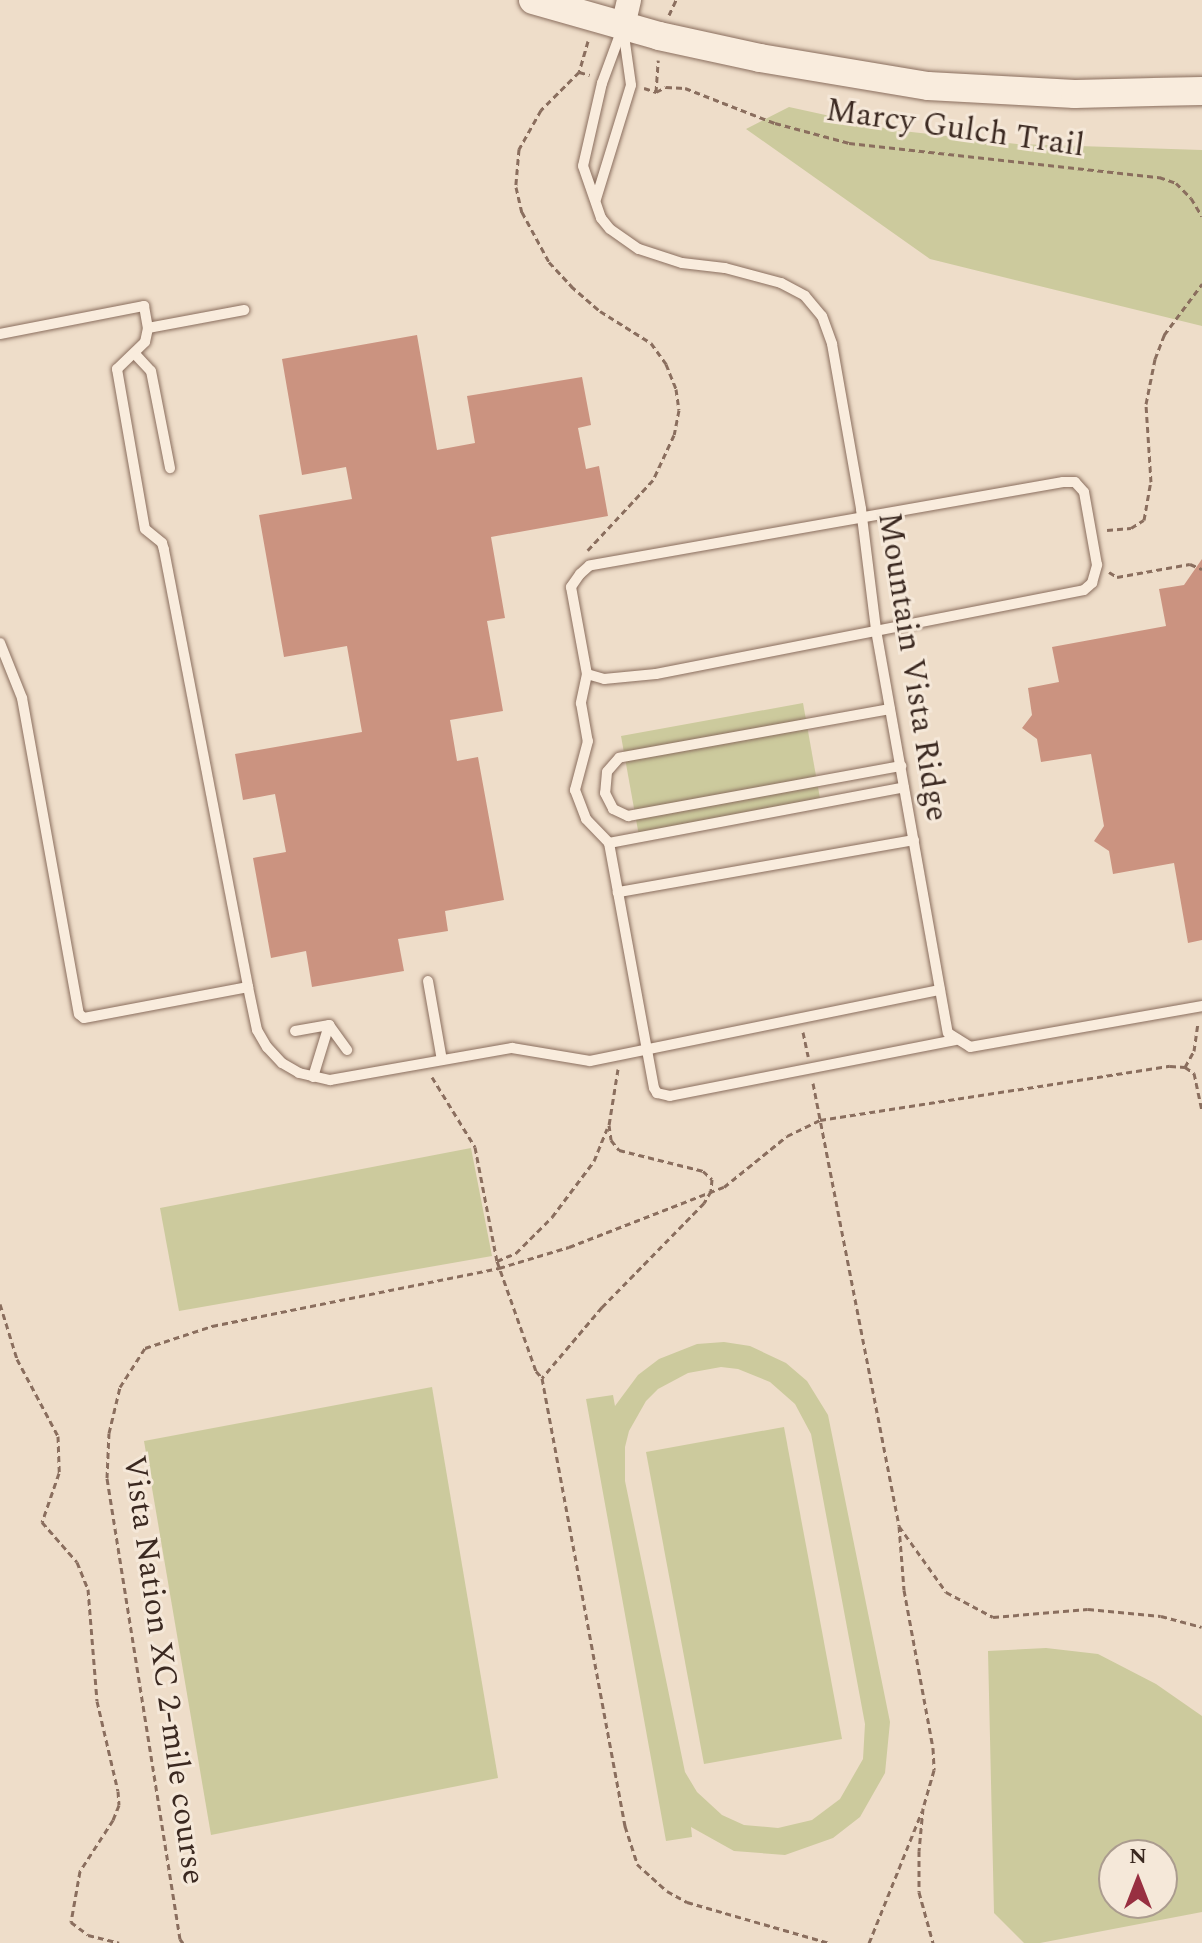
<!DOCTYPE html>
<html>
<head>
<meta charset="utf-8">
<style>
	body { margin:0 }
	#map { position:relative; width:1202px; height:1943px; overflow:hidden; background:#eeddc9; font-family:Spectral,serif }
	div>[style] { position:absolute }
	[style*='--x'] { left:calc(var(--x)*1px); top:calc(var(--y)*1px); width:calc(var(--w)*1px); rotate:calc(var(--a)*1deg) }
	.green>* { inset:0; background:#ccca9d }
	.building>* { inset:0; background:#cb9380 }
	.path>* { height:3px; margin-top:-1.5px; transform-origin:0; background:repeating-linear-gradient(90deg,#8a6e5e 0 6px,transparent 0 10px) }
	.roads { filter:drop-shadow(0 0 2px #8a6e5e) drop-shadow(0 0 2px #8a6e5e) }
	.service>* { height:10px; margin:-5px; padding:0 5px; transform-origin:5px; border-radius:5px; background:#f9ecdd }
	.tertiary>* { height:24px; margin:-12px; padding:0 12px; transform-origin:12px; border-radius:12px; background:#f9ecdd }
	.secondary>* { height:28px; margin:-14px; padding:0 14px; transform-origin:14px; border-radius:14px; background:#f9ecdd }
	span { translate:-50% -50%; white-space:nowrap; text-align:center; line-height:1.15; -webkit-text-stroke:6px #f5e8d9; paint-order:stroke }
	.street-label { font-size:32px; color:#3b2921 }
	.north { position:absolute; left:1098px; top:1839px; width:80px; height:80px; box-sizing:border-box; background:#f5e8d9; border:2px solid #ab9c8f; border-radius:50%; rotate:0deg; font-size:22px; font-weight:700; line-height:32px; text-align:center; color:#3b2921 }
	.north::after { content:''; display:block; margin:auto; width:28px; height:36px; background:#982f41; clip-path:polygon(50% 0,100% 100%,50% 72%,0 100%) }
</style>
</head>
<body>
<div id="map">
	<div class="green">
		<div style="clip-path:polygon(789px 107px,894px 130px,1017px 144px,1202px 150px,1202px 326px,930px 259px,746px 129px)"></div>
		<div style="clip-path:polygon(803px 703px,821px 804px,639px 836px,621px 736px)"></div>
		<div style="clip-path:polygon(471px 1148px,492px 1256px,179px 1311px,160px 1208px)"></div>
		<div style="clip-path:polygon(evenodd,724px 1342px,750px 1346px,786px 1363px,807px 1381px,828px 1415px,890px 1722px,885px 1773px,860px 1817px,833px 1838px,785px 1855px,734px 1851px,691px 1827px,692px 1837px,666px 1841px,586px 1399px,613px 1395px,615px 1406px,638px 1375px,659px 1359px,697px 1344px,724px 1342px,721px 1367px,738px 1369px,770px 1382px,795px 1404px,811px 1434px,865px 1724px,863px 1759px,840px 1799px,812px 1820px,778px 1828px,744px 1825px,722px 1815px,697px 1792px,685px 1772px,625px 1481px,625px 1447px,629px 1431px,646px 1401px,658px 1389px,688px 1373px,721px 1367px)"></div>
		<div style="clip-path:polygon(432px 1387px,498px 1778px,211px 1835px,144px 1441px)"></div>
		<div style="clip-path:polygon(784px 1427px,842px 1739px,704px 1764px,646px 1452px)"></div>
		<div style="clip-path:polygon(evenodd,1046px 1648px,1098px 1654px,1156px 1684px,1202px 1716px,1202px 1912px,1040px 1943px,1024px 1943px,994px 1913px,988px 1651px,1046px 1648px,1114px 1855px,1162px 1855px,1162px 1903px,1114px 1903px,1114px 1855px)"></div>
	</div>
	<div class="building">
		<div style="clip-path:polygon(417px 335px,437px 450px,475px 443px,467px 396px,582px 377px,591px 425px,578px 428px,586px 469px,599px 466px,608px 516px,491px 537px,505px 618px,487px 621px,503px 711px,450px 720px,457px 761px,478px 757px,504px 900px,445px 911px,448px 931px,398px 939px,404px 971px,312px 987px,306px 951px,271px 958px,253px 858px,286px 852px,275px 794px,243px 800px,235px 754px,362px 732px,347px 646px,284px 657px,259px 515px,352px 499px,346px 467px,302px 475px,282px 359px)"></div>
		<div style="clip-path:polygon(1202px 559px,1202px 940px,1188px 943px,1174px 863px,1113px 874px,1109px 851px,1094px 841px,1104px 826px,1091px 754px,1041px 762px,1037px 739px,1022px 728px,1032px 715px,1028px 688px,1059px 682px,1052px 647px,1166px 626px,1159px 589px,1184px 585px)"></div>
	</div>
	<div class="path">
		<div style="--x:669;--y:15;--w:17;--a:-65"></div>
		<div style="--x:588;--y:41;--w:32;--a:106"></div>
		<div style="--x:579;--y:72;--w:11;--a:15"></div>
		<div style="--x:579;--y:72;--w:54;--a:135"></div>
		<div style="--x:541;--y:110;--w:45;--a:119.4"></div>
		<div style="--x:519;--y:149;--w:38;--a:95"></div>
		<div style="--x:516;--y:187;--w:26;--a:77"></div>
		<div style="--x:522;--y:212;--w:57;--a:61.6"></div>
		<div style="--x:549;--y:262;--w:33;--a:47"></div>
		<div style="--x:571;--y:286;--w:38;--a:41"></div>
		<div style="--x:600;--y:311;--w:60;--a:32.1"></div>
		<div style="--x:651;--y:343;--w:26;--a:54"></div>
		<div style="--x:666;--y:364;--w:27;--a:68"></div>
		<div style="--x:676;--y:389;--w:21;--a:82"></div>
		<div style="--x:679;--y:410;--w:25;--a:101"></div>
		<div style="--x:674;--y:435;--w:50;--a:115"></div>
		<div style="--x:653;--y:480;--w:96;--a:132.9"></div>
		<div style="--x:644;--y:88;--w:13;--a:18"></div>
		<div style="--x:656;--y:92;--w:11;--a:-27"></div>
		<div style="--x:666;--y:87;--w:19;--a:3"></div>
		<div style="--x:685;--y:88;--w:97;--a:21.3"></div>
		<div style="--x:775;--y:123;--w:77;--a:15.1"></div>
		<div style="--x:849;--y:143;--w:312;--a:6.3"></div>
		<div style="--x:1159;--y:177;--w:18;--a:19"></div>
		<div style="--x:1176;--y:183;--w:21;--a:45"></div>
		<div style="--x:1191;--y:198;--w:21;--a:59"></div>
		<div style="--x:656;--y:92;--w:32;--a:-86"></div>
		<div style="--x:1107;--y:530;--w:24;--a:-5"></div>
		<div style="--x:1131;--y:528;--w:15;--a:-32"></div>
		<div style="--x:1144;--y:520;--w:39;--a:-80"></div>
		<div style="--x:1151;--y:482;--w:78;--a:-93.7"></div>
		<div style="--x:1146;--y:404;--w:46;--a:-78.7"></div>
		<div style="--x:1155;--y:359;--w:26;--a:-69"></div>
		<div style="--x:1164;--y:335;--w:64;--a:-53.3"></div>
		<div style="--x:1109;--y:572;--w:9;--a:32"></div>
		<div style="--x:1117;--y:577;--w:74;--a:-10.1"></div>
		<div style="--x:1190;--y:564;--w:13;--a:23"></div>
		<div style="--x:803;--y:1032;--w:25;--a:78"></div>
		<div style="--x:1185;--y:1067;--w:18;--a:-61"></div>
		<div style="--x:1194;--y:1051;--w:28;--a:-82"></div>
		<div style="--x:618;--y:1069;--w:57;--a:99.1"></div>
		<div style="--x:609;--y:1125;--w:15;--a:82"></div>
		<div style="--x:611;--y:1140;--w:13;--a:51"></div>
		<div style="--x:619;--y:1150;--w:87;--a:14"></div>
		<div style="--x:703;--y:1171;--w:12;--a:42"></div>
		<div style="--x:712;--y:1179;--w:12;--a:95"></div>
		<div style="--x:711;--y:1191;--w:14;--a:120"></div>
		<div style="--x:704;--y:1203;--w:146;--a:134.4"></div>
		<div style="--x:602;--y:1307;--w:93;--a:130.2"></div>
		<div style="--x:542;--y:1378;--w:456;--a:79.5"></div>
		<div style="--x:625;--y:1826;--w:40;--a:72"></div>
		<div style="--x:637;--y:1864;--w:40;--a:42"></div>
		<div style="--x:667;--y:1891;--w:23;--a:29"></div>
		<div style="--x:687;--y:1902;--w:148;--a:16.1"></div>
		<div style="--x:432;--y:1077;--w:82;--a:58.4"></div>
		<div style="--x:475;--y:1147;--w:116;--a:79.1"></div>
		<div style="--x:497;--y:1261;--w:117;--a:70.5"></div>
		<div style="--x:536;--y:1371;--w:9;--a:49"></div>
		<div style="--x:813;--y:1083;--w:451;--a:79"></div>
		<div style="--x:899;--y:1526;--w:81;--a:54.5"></div>
		<div style="--x:946;--y:1592;--w:53;--a:28"></div>
		<div style="--x:993;--y:1617;--w:95;--a:-4.8"></div>
		<div style="--x:1088;--y:1609;--w:73;--a:5.5"></div>
		<div style="--x:1161;--y:1616;--w:42;--a:15"></div>
		<div style="--x:497;--y:1261;--w:21;--a:-23"></div>
		<div style="--x:516;--y:1253;--w:51;--a:-45"></div>
		<div style="--x:552;--y:1217;--w:70;--a:-53.1"></div>
		<div style="--x:594;--y:1161;--w:35;--a:-68"></div>
		<div style="--x:0;--y:1304;--w:58;--a:72.8"></div>
		<div style="--x:17;--y:1359;--w:87;--a:62"></div>
		<div style="--x:58;--y:1436;--w:37;--a:88"></div>
		<div style="--x:59;--y:1473;--w:52;--a:109.1"></div>
		<div style="--x:42;--y:1522;--w:53;--a:48.8"></div>
		<div style="--x:77;--y:1562;--w:29;--a:68"></div>
		<div style="--x:88;--y:1589;--w:112;--a:85.4"></div>
		<div style="--x:97;--y:1701;--w:92;--a:76.9"></div>
		<div style="--x:118;--y:1791;--w:14;--a:86"></div>
		<div style="--x:119;--y:1805;--w:16;--a:112"></div>
		<div style="--x:113;--y:1820;--w:61;--a:122.9"></div>
		<div style="--x:80;--y:1871;--w:52;--a:100"></div>
		<div style="--x:71;--y:1922;--w:21;--a:37"></div>
		<div style="--x:88;--y:1935;--w:32;--a:14"></div>
		<div style="--x:899;--y:1526;--w:64;--a:85.5"></div>
		<div style="--x:904;--y:1590;--w:161;--a:79.6"></div>
		<div style="--x:933;--y:1748;--w:22;--a:87"></div>
		<div style="--x:934;--y:1770;--w:40;--a:106"></div>
		<div style="--x:923;--y:1808;--w:43;--a:95.3"></div>
		<div style="--x:919;--y:1851;--w:41;--a:90"></div>
		<div style="--x:919;--y:1892;--w:53;--a:74.6"></div>
		<div style="--x:183;--y:1943;--w:5;--a:-127"></div>
		<div style="--x:180;--y:1939;--w:467;--a:-99"></div>
		<div style="--x:107;--y:1478;--w:45;--a:-87.5"></div>
		<div style="--x:109;--y:1433;--w:47;--a:-76.6"></div>
		<div style="--x:120;--y:1387;--w:46;--a:-57.3"></div>
		<div style="--x:145;--y:1348;--w:71;--a:-18.2"></div>
		<div style="--x:212;--y:1326;--w:293;--a:-11.4"></div>
		<div style="--x:499;--y:1268;--w:73;--a:-16.7"></div>
		<div style="--x:569;--y:1247;--w:166;--a:-21.2"></div>
		<div style="--x:724;--y:1187;--w:81;--a:-39"></div>
		<div style="--x:787;--y:1136;--w:37;--a:-26"></div>
		<div style="--x:820;--y:1120;--w:354;--a:-8.8"></div>
		<div style="--x:1170;--y:1066;--w:15;--a:4"></div>
		<div style="--x:1185;--y:1067;--w:11;--a:34"></div>
		<div style="--x:1194;--y:1073;--w:38;--a:78"></div>
		<div style="--x:869;--y:1943;--w:142;--a:-68.1"></div>
	</div>
	<div class="roads">
		<div class="service">
			<div style="--x:622;--y:29;--w:58;--a:110.3"></div>
			<div style="--x:602;--y:83;--w:85;--a:102.9"></div>
			<div style="--x:583;--y:166;--w:55;--a:70.9"></div>
			<div style="--x:601;--y:218;--w:14;--a:51"></div>
			<div style="--x:610;--y:229;--w:35;--a:35"></div>
			<div style="--x:639;--y:249;--w:45;--a:18"></div>
			<div style="--x:682;--y:263;--w:43;--a:6.6"></div>
			<div style="--x:725;--y:268;--w:58;--a:15"></div>
			<div style="--x:781;--y:283;--w:27;--a:28"></div>
			<div style="--x:805;--y:296;--w:26;--a:50"></div>
			<div style="--x:822;--y:316;--w:30;--a:70"></div>
			<div style="--x:832;--y:344;--w:168;--a:80"></div>
			<div style="--x:861;--y:509;--w:122;--a:82.9"></div>
			<div style="--x:876;--y:630;--w:409;--a:79.9"></div>
			<div style="--x:948;--y:1033;--w:26;--a:32"></div>
			<div style="--x:970;--y:1047;--w:236;--a:-10"></div>
			<div style="--x:596;--y:199;--w:119;--a:-72.9"></div>
			<div style="--x:631;--y:85;--w:57;--a:-98.1"></div>
			<div style="--x:148;--y:328;--w:98;--a:-10.6"></div>
			<div style="--x:0;--y:334;--w:147;--a:-11"></div>
			<div style="--x:144;--y:306;--w:22;--a:80"></div>
			<div style="--x:148;--y:328;--w:14;--a:102"></div>
			<div style="--x:145;--y:342;--w:39;--a:136"></div>
			<div style="--x:117;--y:369;--w:162;--a:80.1"></div>
			<div style="--x:145;--y:529;--w:22;--a:39"></div>
			<div style="--x:162;--y:543;--w:7;--a:74"></div>
			<div style="--x:164;--y:550;--w:445;--a:79.1"></div>
			<div style="--x:135;--y:354;--w:23;--a:47"></div>
			<div style="--x:151;--y:371;--w:99;--a:78.9"></div>
			<div style="--x:0;--y:643;--w:59;--a:68.2"></div>
			<div style="--x:22;--y:698;--w:321;--a:79.8"></div>
			<div style="--x:79;--y:1014;--w:6;--a:39"></div>
			<div style="--x:84;--y:1018;--w:167;--a:-10.7"></div>
			<div style="--x:248;--y:987;--w:44;--a:78.2"></div>
			<div style="--x:257;--y:1030;--w:20;--a:60"></div>
			<div style="--x:267;--y:1047;--w:22;--a:47"></div>
			<div style="--x:282;--y:1063;--w:20;--a:30"></div>
			<div style="--x:299;--y:1073;--w:32;--a:13"></div>
			<div style="--x:330;--y:1080;--w:185;--a:-10"></div>
			<div style="--x:512;--y:1048;--w:79;--a:9.5"></div>
			<div style="--x:590;--y:1061;--w:357;--a:-11.5"></div>
			<div style="--x:587;--y:674;--w:18;--a:16"></div>
			<div style="--x:604;--y:679;--w:52;--a:-5.5"></div>
			<div style="--x:656;--y:674;--w:436;--a:-11.1"></div>
			<div style="--x:1084;--y:590;--w:11;--a:-41"></div>
			<div style="--x:1092;--y:583;--w:19;--a:-74"></div>
			<div style="--x:1097;--y:565;--w:74;--a:-100.1"></div>
			<div style="--x:1084;--y:492;--w:13;--a:-132"></div>
			<div style="--x:1075;--y:482;--w:12;--a:180"></div>
			<div style="--x:1063;--y:482;--w:481;--a:170"></div>
			<div style="--x:589;--y:566;--w:12;--a:138"></div>
			<div style="--x:580;--y:574;--w:16;--a:125"></div>
			<div style="--x:571;--y:587;--w:88;--a:79.6"></div>
			<div style="--x:587;--y:674;--w:30;--a:102"></div>
			<div style="--x:581;--y:703;--w:39;--a:80"></div>
			<div style="--x:588;--y:741;--w:51;--a:104.9"></div>
			<div style="--x:575;--y:790;--w:31;--a:69"></div>
			<div style="--x:586;--y:819;--w:33;--a:46"></div>
			<div style="--x:609;--y:843;--w:50;--a:79.6"></div>
			<div style="--x:890;--y:709;--w:275;--a:169.8"></div>
			<div style="--x:619;--y:758;--w:18;--a:131"></div>
			<div style="--x:607;--y:772;--w:21;--a:95"></div>
			<div style="--x:605;--y:793;--w:18;--a:63"></div>
			<div style="--x:613;--y:809;--w:17;--a:25"></div>
			<div style="--x:628;--y:816;--w:278;--a:-10.4"></div>
			<div style="--x:914;--y:840;--w:301;--a:170"></div>
			<div style="--x:618;--y:892;--w:199;--a:79.6"></div>
			<div style="--x:654;--y:1088;--w:6;--a:59"></div>
			<div style="--x:657;--y:1093;--w:13;--a:13"></div>
			<div style="--x:670;--y:1096;--w:291;--a:-11.1"></div>
			<div style="--x:609;--y:843;--w:300;--a:-10.7"></div>
			<div style="--x:428;--y:981;--w:80;--a:80"></div>
			<div style="--x:295;--y:1031;--w:35;--a:-10"></div>
			<div style="--x:329;--y:1025;--w:31;--a:54"></div>
			<div style="--x:313;--y:1077;--w:54;--a:-72.9"></div>
		</div>
		<div class="tertiary">
			<div style="--x:623;--y:26;--w:27;--a:-77"></div>
		</div>
		<div class="secondary">
			<div style="--x:533;--y:0;--w:131;--a:15.9"></div>
			<div style="--x:659;--y:36;--w:103;--a:12.3"></div>
			<div style="--x:760;--y:58;--w:170;--a:9.5"></div>
			<div style="--x:928;--y:86;--w:147;--a:3.1"></div>
			<div style="--x:1075;--y:94;--w:127;--a:-1.4"></div>
		</div>
	</div>
	<div class="street-label">
		<span style="left:955px;top:129px;rotate:8deg">Marcy Gulch Trail</span>
		<span style="left:912px;top:667px;rotate:81deg">Mountain Vista Ridge</span>
		<span style="left:163px;top:1670px;rotate:82deg">Vista Nation XC 2-mile course</span>
	</div>
	<div class="north">N</div>
</div>
</body>
</html>
